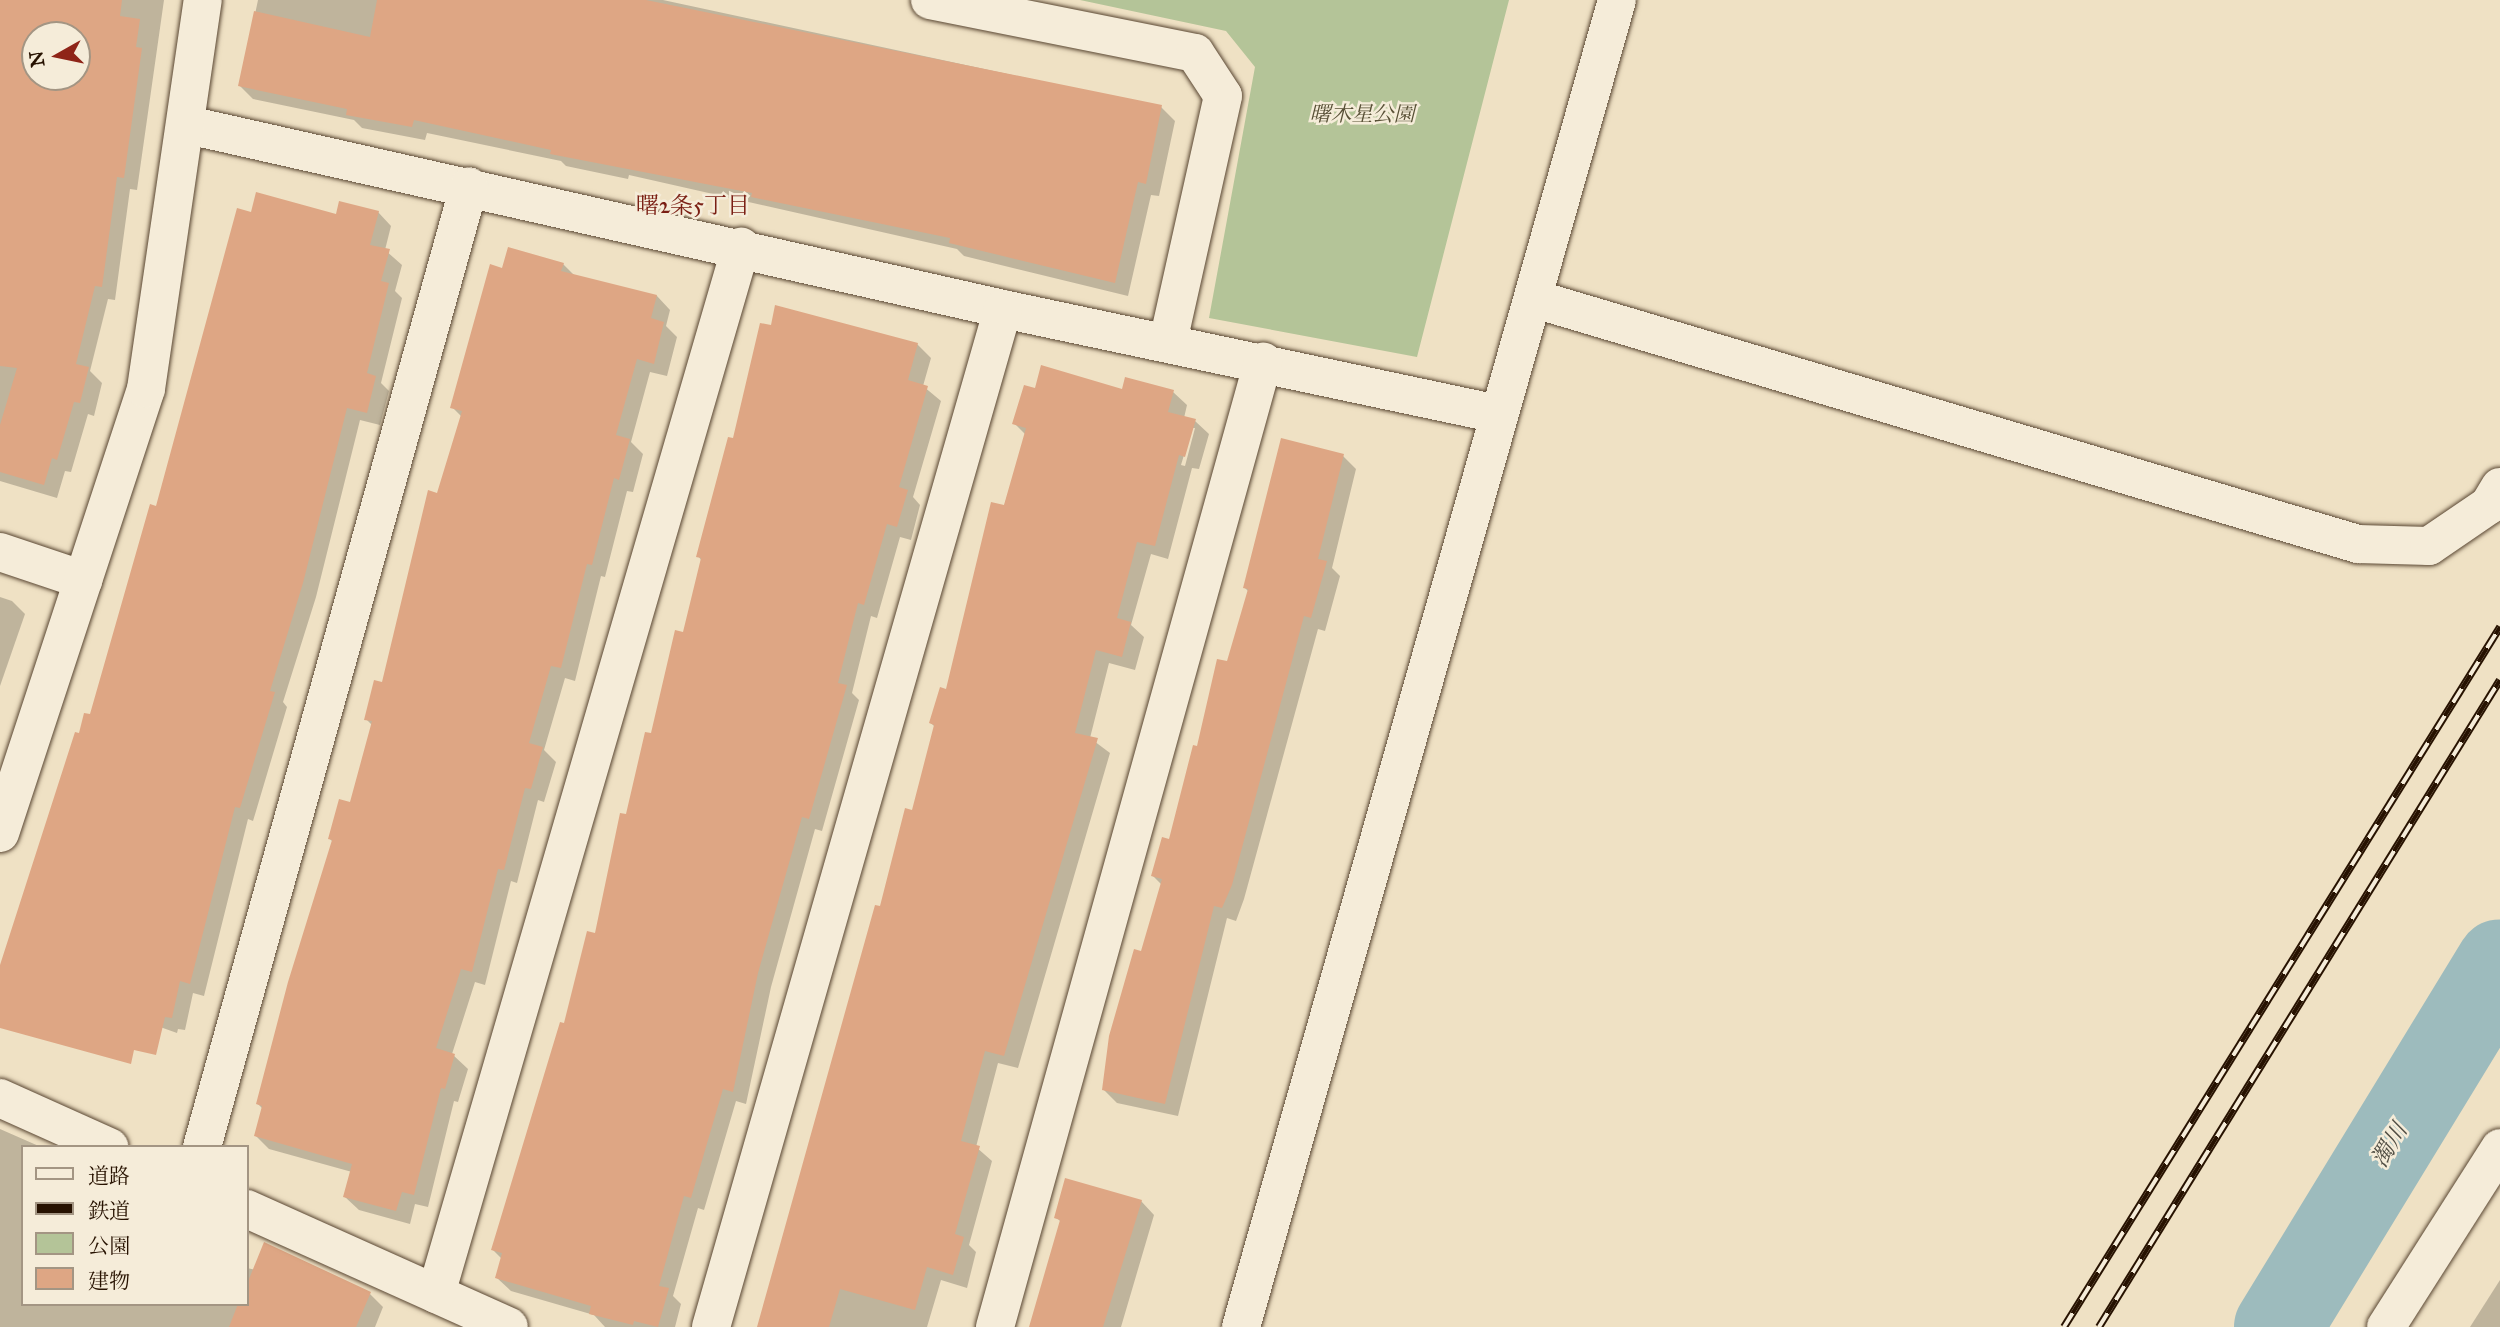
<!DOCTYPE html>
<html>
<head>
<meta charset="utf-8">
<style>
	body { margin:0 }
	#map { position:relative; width:2500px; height:1327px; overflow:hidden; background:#efe1c4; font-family:"IM FELL Great Primer","Noto Serif JP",serif }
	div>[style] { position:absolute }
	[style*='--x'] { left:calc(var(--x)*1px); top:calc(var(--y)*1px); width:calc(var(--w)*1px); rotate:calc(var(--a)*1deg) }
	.green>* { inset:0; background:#b4c498 }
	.shadow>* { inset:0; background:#0003 }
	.river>* { height:88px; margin:-44px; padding:0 44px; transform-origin:44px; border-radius:44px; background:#9dbbbd }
	.building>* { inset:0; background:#dea684 }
	.roads { filter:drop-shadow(0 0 2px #594632) drop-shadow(0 0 2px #594632) }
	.minor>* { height:38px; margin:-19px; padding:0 19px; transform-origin:19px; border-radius:19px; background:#f5ecd9 }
	.rail>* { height:8px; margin-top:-4px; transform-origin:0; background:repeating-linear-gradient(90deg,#f5ecd9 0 16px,#271201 0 32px); box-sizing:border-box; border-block:2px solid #271201 }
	span { translate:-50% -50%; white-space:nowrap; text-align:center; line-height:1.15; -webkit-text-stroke:5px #f5ecd9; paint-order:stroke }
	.park-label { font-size:21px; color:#585036; font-style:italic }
	.neighbourhood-label { font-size:23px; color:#7a1f14 }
	.water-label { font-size:23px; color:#504d43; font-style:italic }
	.legend { position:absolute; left:21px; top:1145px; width:228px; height:161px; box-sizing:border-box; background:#f5ecd9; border:2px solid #a39583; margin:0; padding:9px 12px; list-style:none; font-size:21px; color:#271201 }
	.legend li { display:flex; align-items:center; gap:14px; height:35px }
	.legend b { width:35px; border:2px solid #a39583 }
	.north { position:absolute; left:21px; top:21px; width:70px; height:70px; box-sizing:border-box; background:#f5ecd9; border:2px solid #a39583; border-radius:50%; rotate:261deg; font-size:19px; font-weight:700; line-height:28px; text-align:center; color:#271201 }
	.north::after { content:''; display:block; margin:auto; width:24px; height:32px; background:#8f2418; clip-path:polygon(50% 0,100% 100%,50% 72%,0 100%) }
</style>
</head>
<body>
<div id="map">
	<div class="green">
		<div style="clip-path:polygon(1080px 0,1509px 0,1417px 357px,1209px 318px,1255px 67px,1226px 31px)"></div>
	</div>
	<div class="shadow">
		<div style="clip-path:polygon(evenodd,0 0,164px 0,137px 190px,130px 189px,115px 300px,108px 299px,90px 371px,102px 383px,94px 416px,88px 414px,71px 472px,65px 471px,57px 498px,0 481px,0 0,35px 35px,77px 35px,77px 77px,35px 77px,35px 35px)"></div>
		<div style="clip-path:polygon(258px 0,663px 0,1161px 107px,1175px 121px,1159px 196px,1151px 195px,1128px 296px,964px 256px,957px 249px,629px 175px,628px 179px,566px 166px,561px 161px,427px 133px,425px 140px,362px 128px,354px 120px,253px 99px,240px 86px)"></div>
		<div style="clip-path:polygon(378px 212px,391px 226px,385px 250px,402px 265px,395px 291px,402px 298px,381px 383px,389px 391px,380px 425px,360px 420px,316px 597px,283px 702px,287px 707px,253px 821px,248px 819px,204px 996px,193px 993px,185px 1030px,178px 1029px,177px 1033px,17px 976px,80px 736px,91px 716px,252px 214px,337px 216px)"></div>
		<div style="clip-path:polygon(563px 264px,575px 276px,657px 296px,670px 310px,666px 326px,677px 337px,667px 376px,650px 372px,631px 442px,643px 454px,633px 492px,627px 491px,605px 577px,601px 576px,575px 681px,565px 678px,544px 750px,556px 762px,544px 802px,538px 800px,517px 883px,511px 881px,485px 985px,475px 982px,452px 1054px,468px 1069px,458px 1102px,454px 1101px,428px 1207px,415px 1204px,410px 1224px,359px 1210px,345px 1197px,352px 1172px,269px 1149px,256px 1136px,263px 1109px,258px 1104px,333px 842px,330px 839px,351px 805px,373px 726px,366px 719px,383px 684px,462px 417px,452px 407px,503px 270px)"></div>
		<div style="clip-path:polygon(917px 344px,931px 358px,923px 386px,941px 401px,913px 497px,920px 505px,911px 540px,900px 537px,877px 618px,871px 616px,852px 693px,859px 700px,822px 831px,815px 829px,771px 987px,746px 1104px,736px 1101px,704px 1210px,698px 1208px,673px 1296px,681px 1304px,675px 1327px,605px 1327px,594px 1315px,511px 1291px,497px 1278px,502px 1259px,493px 1250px,596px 936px,684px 634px,702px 561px,698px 556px,735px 440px)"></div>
		<div style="clip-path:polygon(evenodd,1036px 390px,1173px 392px,1187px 405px,1184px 418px,1195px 421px,1209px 434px,1199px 469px,1192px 468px,1168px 559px,1151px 554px,1131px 625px,1144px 637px,1135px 670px,1109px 663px,1090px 738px,1110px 753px,1018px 1068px,998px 1063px,976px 1147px,992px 1161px,969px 1245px,976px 1252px,967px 1288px,941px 1280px,927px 1327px,758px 1327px,914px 812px,935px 727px,931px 723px,947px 691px,1026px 435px,1014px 423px,1036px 390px,1192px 428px,1195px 428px,1185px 466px,1181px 465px,1192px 428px)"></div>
		<div style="clip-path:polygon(1343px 456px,1356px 469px,1332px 568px,1340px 576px,1325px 631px,1318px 629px,1244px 899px,1236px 921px,1227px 918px,1178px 1116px,1117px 1103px,1103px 1089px,1162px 885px,1153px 876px,1170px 841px,1228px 663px,1249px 592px,1245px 588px)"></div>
		<div style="clip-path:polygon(0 597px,12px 601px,25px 614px,0 686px)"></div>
		<div style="clip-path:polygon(0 1129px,41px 1147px,23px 1147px,23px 1304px,247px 1304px,247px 1268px,370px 1294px,383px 1307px,375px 1327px,0 1327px)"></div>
		<div style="clip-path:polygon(1141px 1201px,1154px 1215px,1121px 1327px,1035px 1327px,1061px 1222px,1056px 1217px)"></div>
		<div style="clip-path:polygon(2500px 1280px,2500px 1327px,2470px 1327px)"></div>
	</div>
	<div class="river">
		<div style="--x:2278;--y:1327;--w:426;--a:-58.6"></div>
	</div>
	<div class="building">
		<div style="clip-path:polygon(evenodd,0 0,122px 0,120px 16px,140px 19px,136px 47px,142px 48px,124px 178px,117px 177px,102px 287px,95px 286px,76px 364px,89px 367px,80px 403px,74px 402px,57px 460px,52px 458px,44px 485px,0 472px,0 425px,17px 368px,0 366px,0 0,35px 35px,77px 35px,77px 77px,35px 77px,35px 35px)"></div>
		<div style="clip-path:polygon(377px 0,646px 0,1162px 105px,1146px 184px,1138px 182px,1115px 283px,949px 243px,950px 238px,751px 197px,752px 193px,550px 154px,551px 150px,414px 120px,412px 127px,346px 115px,347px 109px,238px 86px,254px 11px,370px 37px)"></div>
		<div style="clip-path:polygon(256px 192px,336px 214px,339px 201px,379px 211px,370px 245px,390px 249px,381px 281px,389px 283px,367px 373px,376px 376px,367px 413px,347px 408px,303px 583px,270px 691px,275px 692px,240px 808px,235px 807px,190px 984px,180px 981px,172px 1018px,165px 1017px,156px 1055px,134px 1050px,131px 1064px,0 1028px,0 965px,75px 732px,79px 733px,84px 713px,90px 714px,150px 504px,156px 506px,237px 208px,251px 212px)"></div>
		<div style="clip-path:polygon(508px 247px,564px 263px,561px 271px,657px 295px,651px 318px,664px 322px,654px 364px,637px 359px,616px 435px,630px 439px,619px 480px,614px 478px,592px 565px,587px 564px,561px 668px,551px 666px,529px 743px,543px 747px,531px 789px,525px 788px,504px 870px,498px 869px,472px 972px,461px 969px,436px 1048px,455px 1054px,445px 1089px,441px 1088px,414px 1195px,402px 1192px,396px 1211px,343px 1197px,352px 1164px,254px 1136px,262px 1106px,256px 1104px,288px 982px,332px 840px,328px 839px,339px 799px,350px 802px,372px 721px,364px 720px,374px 680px,382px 682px,428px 490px,437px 493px,462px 411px,450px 408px,490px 264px,502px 268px)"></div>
		<div style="clip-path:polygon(775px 305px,918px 343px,908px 380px,928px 386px,899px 487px,908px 490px,897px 527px,887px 524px,864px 605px,858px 603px,838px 683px,847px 685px,809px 819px,802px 817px,758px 973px,733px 1092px,723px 1089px,691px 1198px,684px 1196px,659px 1286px,669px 1288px,658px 1327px,634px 1321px,633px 1325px,589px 1314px,591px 1306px,495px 1278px,502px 1253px,491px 1250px,560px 1022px,564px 1023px,587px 931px,595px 933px,620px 813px,626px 814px,645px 732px,651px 733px,675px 630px,683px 632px,701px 558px,696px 557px,728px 437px,733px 438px,760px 323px,771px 325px)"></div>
		<div style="clip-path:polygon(1041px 365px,1122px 389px,1125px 377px,1174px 390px,1168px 412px,1196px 419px,1185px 457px,1179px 455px,1155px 546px,1137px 542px,1117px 618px,1131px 622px,1122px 657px,1096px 650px,1075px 733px,1098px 738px,1004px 1056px,985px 1051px,961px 1141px,980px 1146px,955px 1234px,964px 1237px,953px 1275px,927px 1267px,915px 1310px,840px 1289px,829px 1327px,757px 1327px,875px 905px,880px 906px,905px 808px,912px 810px,934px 725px,929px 723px,940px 687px,946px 689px,991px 502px,1004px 505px,1026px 428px,1012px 424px,1024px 385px,1035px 388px)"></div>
		<div style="clip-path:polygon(1281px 438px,1344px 454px,1318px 559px,1327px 561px,1311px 618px,1304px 616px,1232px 885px,1222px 908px,1214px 906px,1165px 1104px,1102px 1090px,1109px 1036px,1134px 949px,1141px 951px,1162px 879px,1151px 876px,1162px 837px,1169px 839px,1193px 745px,1197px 746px,1217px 659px,1227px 661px,1248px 589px,1243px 588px)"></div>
		<div style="clip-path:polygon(1065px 1178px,1142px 1200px,1103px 1327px,1029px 1327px,1060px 1220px,1054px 1218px)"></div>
		<div style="clip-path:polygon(264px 1242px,371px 1292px,356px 1327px,229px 1327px,238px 1304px,247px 1304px,247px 1284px)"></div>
	</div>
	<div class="roads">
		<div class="minor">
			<div style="--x:930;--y:0;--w:270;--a:11.3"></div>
			<div style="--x:1195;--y:53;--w:51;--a:56.9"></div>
			<div style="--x:1223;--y:96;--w:252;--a:102.6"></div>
			<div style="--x:188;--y:125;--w:836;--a:12.72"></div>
			<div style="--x:1003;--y:309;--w:506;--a:11.98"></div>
			<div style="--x:1535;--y:299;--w:859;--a:16.58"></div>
			<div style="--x:2358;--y:544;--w:71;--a:1.6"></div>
			<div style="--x:2429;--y:546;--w:73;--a:-34.3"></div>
			<div style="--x:2489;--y:505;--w:21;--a:-59"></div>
			<div style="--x:0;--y:552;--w:88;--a:18.6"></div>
			<div style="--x:0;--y:833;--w:467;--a:-71.8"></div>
			<div style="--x:146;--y:389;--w:393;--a:-81.7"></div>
			<div style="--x:0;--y:1098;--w:120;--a:24.2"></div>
			<div style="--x:202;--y:1147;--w:997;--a:-74.47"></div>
			<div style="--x:247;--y:1209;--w:287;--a:24.2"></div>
			<div style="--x:436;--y:1294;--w:1091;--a:-73.76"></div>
			<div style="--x:711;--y:1327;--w:1059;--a:-74"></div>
			<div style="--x:995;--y:1327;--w:1002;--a:-74.48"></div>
			<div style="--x:1241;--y:1327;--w:1379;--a:-74.18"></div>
			<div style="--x:2386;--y:1327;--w:212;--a:-57.5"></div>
		</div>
	</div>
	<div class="rail">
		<div style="--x:2064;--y:1327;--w:825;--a:-58.08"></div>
		<div style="--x:2099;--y:1327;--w:761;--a:-58.21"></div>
	</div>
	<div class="park-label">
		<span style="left:1362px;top:114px">曙木星公園</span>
	</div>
	<div class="neighbourhood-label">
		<span style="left:693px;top:205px">曙2条5丁目</span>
	</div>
	<div class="water-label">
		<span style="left:2389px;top:1145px;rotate:-59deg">濁川</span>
	</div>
	<ul class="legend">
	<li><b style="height:9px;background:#f5ecd9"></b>道路</li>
	<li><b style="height:9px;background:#271201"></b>鉄道</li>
	<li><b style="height:19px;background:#b4c498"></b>公園</li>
	<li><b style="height:19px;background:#dea684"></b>建物</li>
	</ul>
	<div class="north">N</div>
</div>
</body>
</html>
